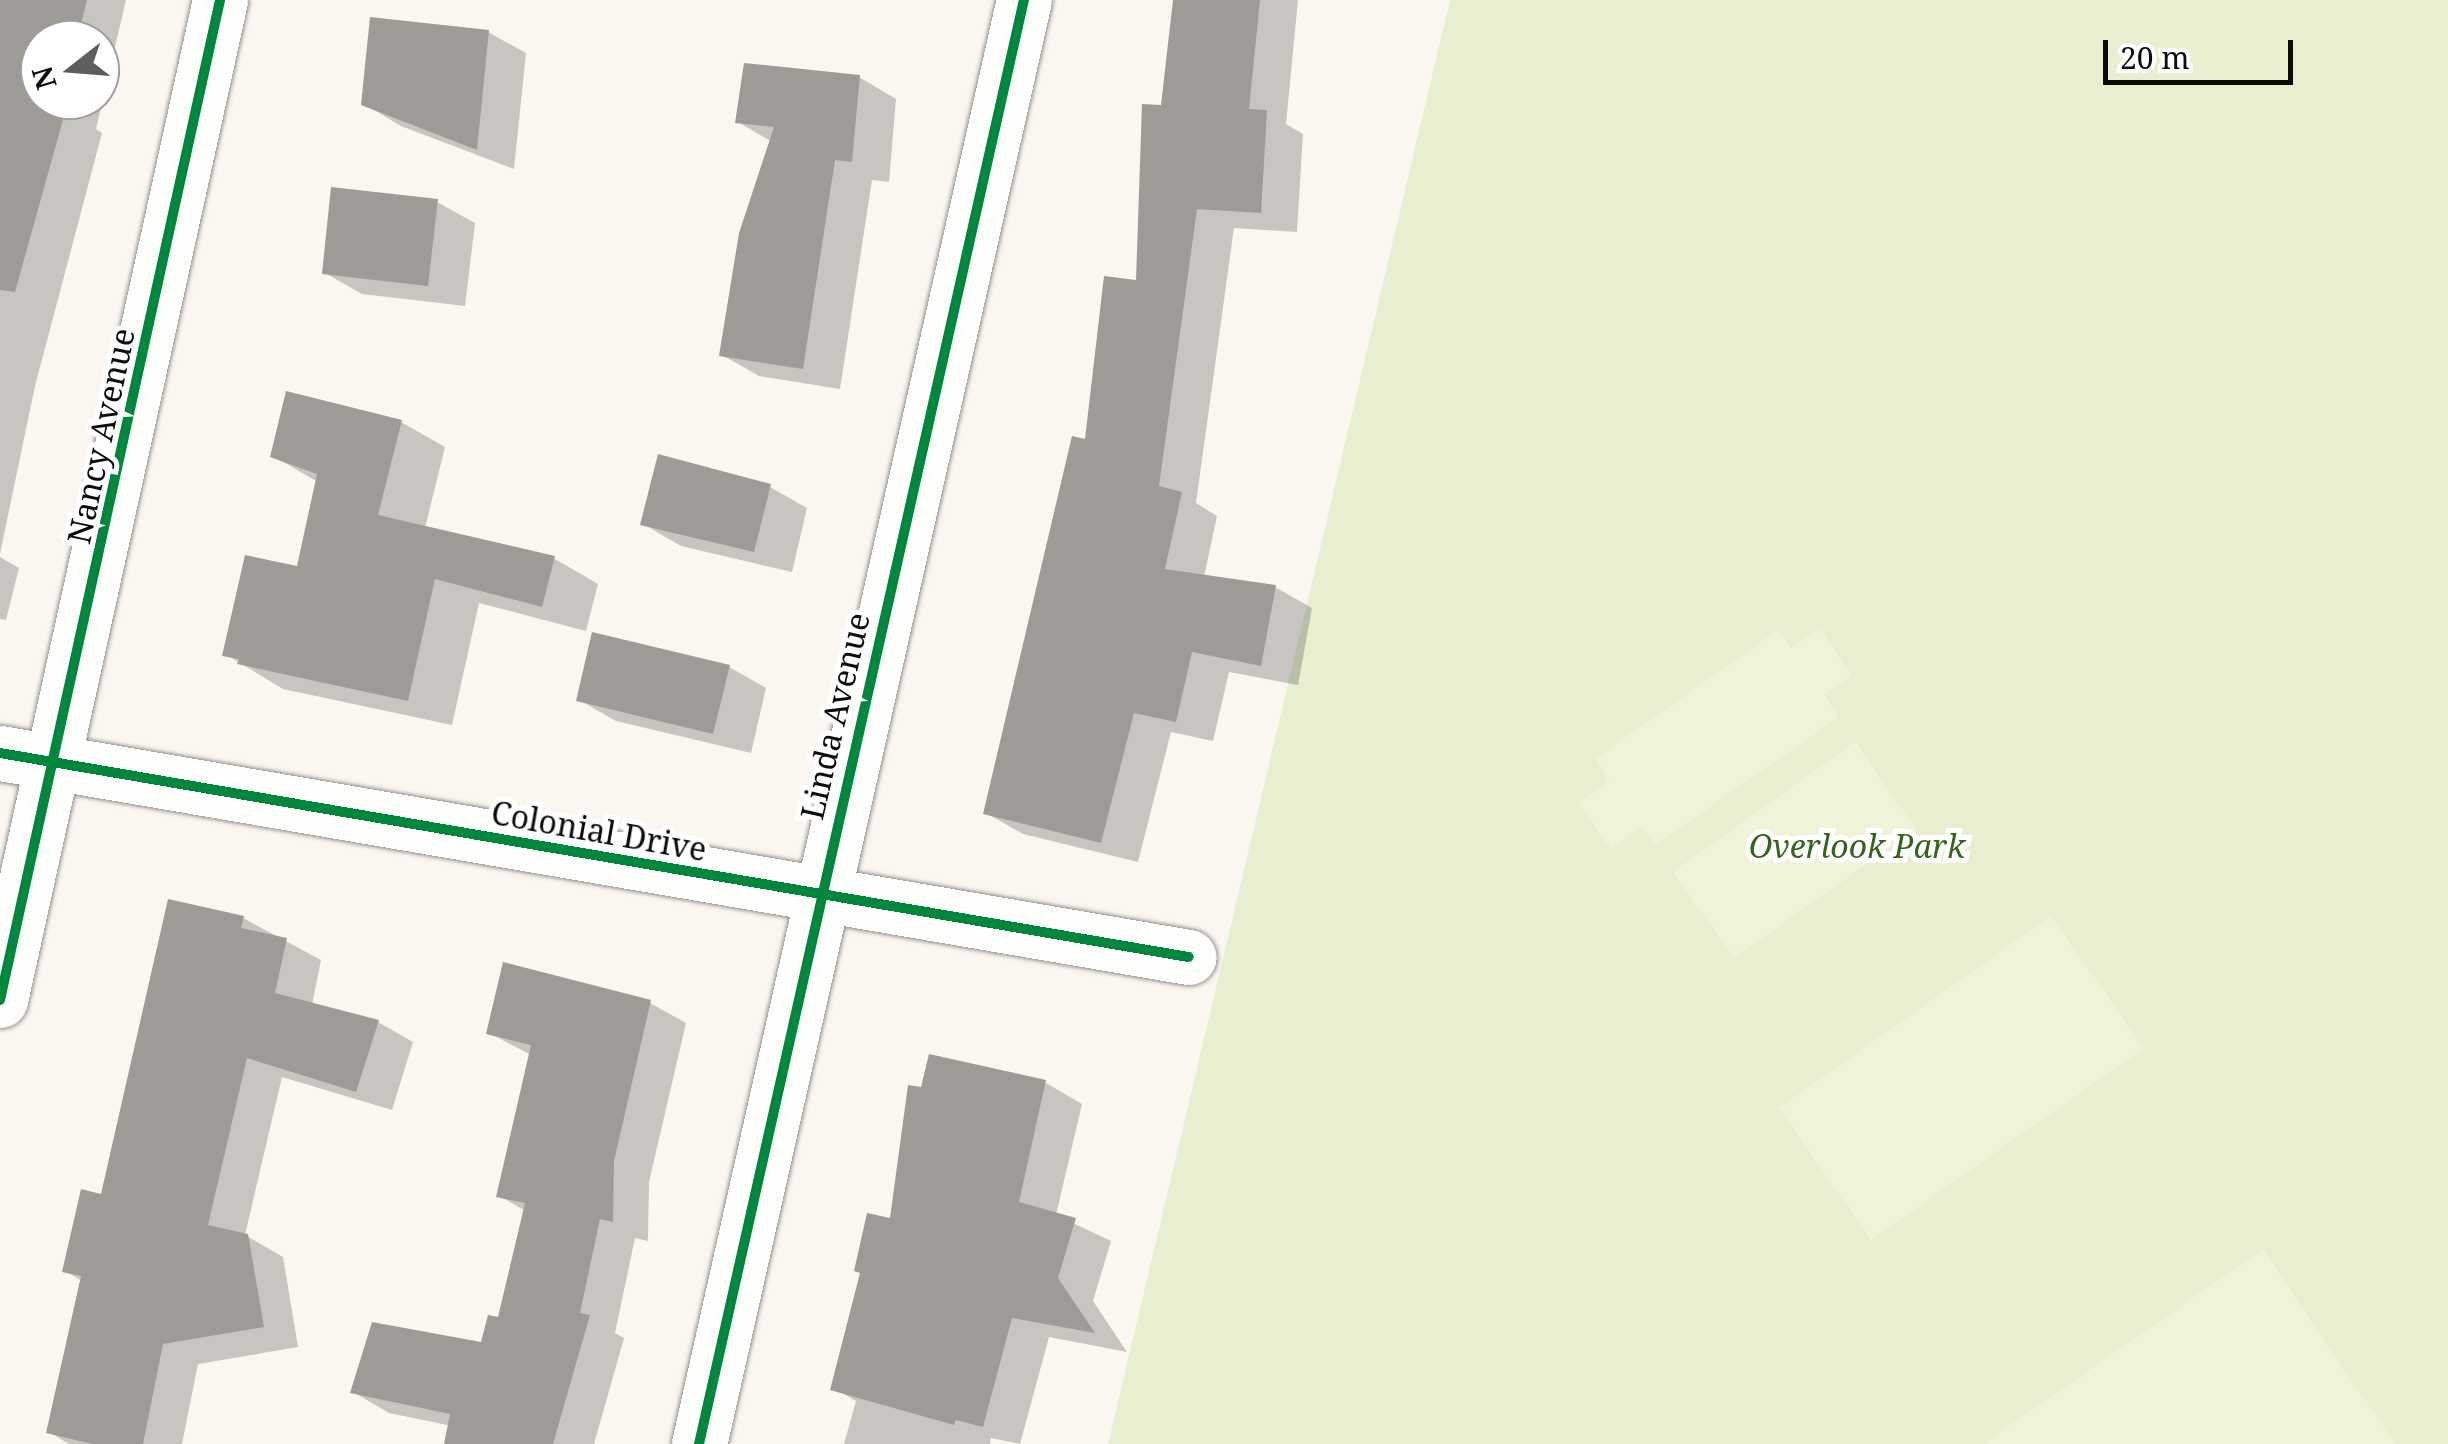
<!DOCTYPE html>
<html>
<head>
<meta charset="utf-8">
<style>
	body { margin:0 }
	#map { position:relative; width:2448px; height:1444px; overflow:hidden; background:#fbf7f0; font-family:"Noto Serif",serif }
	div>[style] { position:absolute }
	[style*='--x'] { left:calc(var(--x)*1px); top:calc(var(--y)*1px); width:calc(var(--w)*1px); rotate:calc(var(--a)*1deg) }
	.green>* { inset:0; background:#e8efd0 }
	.pitch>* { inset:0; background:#f1f3d9 }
	.shadow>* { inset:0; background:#0003 }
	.building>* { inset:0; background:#9e9a96 }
	.roads { filter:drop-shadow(0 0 2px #94928f) drop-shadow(0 0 2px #94928f) }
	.street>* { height:55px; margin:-27.5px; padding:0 27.5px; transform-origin:27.5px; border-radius:27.5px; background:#fefefd }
	.cycleway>* { height:10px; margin:-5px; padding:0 5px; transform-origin:5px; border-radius:5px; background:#00873e }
	span { translate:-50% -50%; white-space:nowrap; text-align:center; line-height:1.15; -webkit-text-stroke:10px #fff; paint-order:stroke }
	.street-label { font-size:32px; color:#0c0c0c }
	.park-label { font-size:32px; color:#36641c; font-style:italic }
	.north { position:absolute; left:20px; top:20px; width:100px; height:100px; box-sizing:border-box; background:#fff; border:2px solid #9e9e9e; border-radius:50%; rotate:253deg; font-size:28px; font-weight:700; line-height:40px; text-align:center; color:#0c0c0c }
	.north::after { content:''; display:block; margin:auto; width:35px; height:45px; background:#605e5c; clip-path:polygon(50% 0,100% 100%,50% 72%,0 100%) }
	.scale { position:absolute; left:2103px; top:40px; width:190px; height:45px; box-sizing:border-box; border:5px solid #0c0c0c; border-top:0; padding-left:12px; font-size:30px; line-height:35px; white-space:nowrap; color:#0c0c0c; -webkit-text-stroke:8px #fff; paint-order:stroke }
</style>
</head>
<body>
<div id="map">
	<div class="green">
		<div style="clip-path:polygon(1450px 0,2448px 0,2448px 1444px,1108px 1444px)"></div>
	</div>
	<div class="pitch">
		<div style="clip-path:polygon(1820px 629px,1851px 675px,1824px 695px,1839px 717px,1655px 845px,1642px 827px,1611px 849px,1578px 802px,1609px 781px,1595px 759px,1778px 630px,1791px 648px)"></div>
		<div style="clip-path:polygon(1855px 742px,1916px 829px,1734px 958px,1673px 872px)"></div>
		<div style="clip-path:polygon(2051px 916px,2144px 1048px,1871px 1240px,1779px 1108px)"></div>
		<div style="clip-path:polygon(2263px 1249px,2395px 1444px,1983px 1444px)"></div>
	</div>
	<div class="shadow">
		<div style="clip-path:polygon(evenodd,0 0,126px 0,96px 129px,102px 133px,35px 386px,0 554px,0 0,40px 40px,100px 40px,100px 100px,40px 100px,40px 40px)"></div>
		<div style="clip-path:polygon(1176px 0,1298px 0,1286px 124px,1303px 134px,1297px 232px,1234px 228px,1196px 503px,1217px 516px,1204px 577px,1275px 587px,1312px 608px,1298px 685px,1229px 672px,1213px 741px,1171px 732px,1138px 862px,1023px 834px,986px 813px,1138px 283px)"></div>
		<div style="clip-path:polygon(488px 32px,526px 53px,514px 169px,401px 126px,364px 104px)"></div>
		<div style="clip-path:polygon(859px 77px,896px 99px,889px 182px,872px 180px,840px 389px,759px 376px,722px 355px,772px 142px,738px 122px)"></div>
		<div style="clip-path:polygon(437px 202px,475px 223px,465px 306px,362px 294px,325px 273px)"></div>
		<div style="clip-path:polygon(401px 422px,445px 447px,425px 528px,555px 559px,598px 584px,586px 631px,479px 603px,452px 725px,283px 689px,225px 654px,299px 569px,318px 482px,273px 456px)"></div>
		<div style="clip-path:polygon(770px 487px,807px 508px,792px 572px,681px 546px,643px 524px)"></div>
		<div style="clip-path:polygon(0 557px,19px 568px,6px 620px,0 619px)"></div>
		<div style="clip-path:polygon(729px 667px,766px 688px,751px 753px,616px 721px,579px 700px)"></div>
		<div style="clip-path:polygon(243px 918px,321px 960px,312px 1005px,378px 1022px,413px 1042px,392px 1110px,282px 1077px,245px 1235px,283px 1257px,298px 1347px,198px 1364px,182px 1444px,69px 1444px,49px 1432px,82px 1281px,65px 1271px)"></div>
		<div style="clip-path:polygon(650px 1003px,686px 1023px,649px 1182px,648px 1241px,635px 1238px,615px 1333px,624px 1338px,594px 1444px,447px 1444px,452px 1426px,389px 1413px,353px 1392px,483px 1345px,500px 1320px,526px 1211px,499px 1196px,531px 1055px,489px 1033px)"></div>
		<div style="clip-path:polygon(931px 1057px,1046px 1083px,1082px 1104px,1056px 1215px,1111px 1241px,1093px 1301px,1127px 1352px,1049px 1337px,1020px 1444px,991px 1438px,990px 1444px,844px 1444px,856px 1401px,833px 1388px,892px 1221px)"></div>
	</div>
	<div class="building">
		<div style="clip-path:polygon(0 0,87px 0,77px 40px,40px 40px,40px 100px,62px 100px,60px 108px,66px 109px,15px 292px,0 290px)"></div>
		<div style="clip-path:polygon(1173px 0,1260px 0,1249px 109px,1267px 110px,1261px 213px,1197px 209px,1159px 486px,1182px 492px,1165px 569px,1276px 585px,1261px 666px,1192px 652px,1176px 722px,1134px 713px,1101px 843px,983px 814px,1072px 436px,1085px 439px,1104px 276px,1136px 280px,1142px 104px,1161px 105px)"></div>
		<div style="clip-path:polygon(370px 17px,489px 30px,477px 150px,361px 105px)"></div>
		<div style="clip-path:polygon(744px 63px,860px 75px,852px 162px,835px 160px,803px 369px,719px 356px,739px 233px,774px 127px,735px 123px)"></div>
		<div style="clip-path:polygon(331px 187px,438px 199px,428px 286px,322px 274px)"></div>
		<div style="clip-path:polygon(286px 391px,402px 420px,378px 515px,555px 556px,542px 607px,435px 579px,408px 701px,237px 664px,239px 659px,222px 656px,245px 555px,297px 566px,317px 474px,270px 457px)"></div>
		<div style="clip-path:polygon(658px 454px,771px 484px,754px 552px,640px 525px)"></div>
		<div style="clip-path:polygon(592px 632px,730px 665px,713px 734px,576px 701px)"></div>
		<div style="clip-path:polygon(168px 899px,244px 916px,241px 928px,287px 938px,275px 993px,379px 1020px,356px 1092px,247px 1058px,208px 1225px,248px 1234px,264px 1327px,163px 1344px,143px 1444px,92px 1444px,46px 1433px,81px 1276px,62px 1272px,81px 1189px,101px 1194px)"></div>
		<div style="clip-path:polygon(503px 962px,651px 1000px,614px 1161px,613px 1222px,600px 1219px,580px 1313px,590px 1315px,553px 1444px,444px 1444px,450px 1414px,350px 1393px,372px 1322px,481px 1342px,488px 1315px,498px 1317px,525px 1203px,496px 1197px,531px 1045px,486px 1034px)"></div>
		<div style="clip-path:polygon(929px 1054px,1046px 1080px,1019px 1202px,1076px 1218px,1058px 1278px,1095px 1333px,1012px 1318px,983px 1427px,956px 1420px,954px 1425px,830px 1390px,860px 1273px,854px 1271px,867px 1213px,890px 1218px,908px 1085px,921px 1087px)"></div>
	</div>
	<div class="roads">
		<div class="street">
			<div style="--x:0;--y:753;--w:1206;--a:9.74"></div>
			<div style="--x:0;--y:1000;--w:1024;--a:-77.59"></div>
			<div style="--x:699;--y:1444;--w:1480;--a:-77.32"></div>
		</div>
	</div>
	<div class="cycleway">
		<div style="--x:0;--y:753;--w:1206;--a:9.74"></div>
		<div style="--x:0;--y:1000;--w:1024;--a:-77.59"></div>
		<div style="--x:699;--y:1444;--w:1480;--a:-77.32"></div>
	</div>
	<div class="street-label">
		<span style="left:101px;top:436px;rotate:-78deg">Nancy Avenue</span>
		<span style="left:835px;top:716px;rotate:-77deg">Linda Avenue</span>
		<span style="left:599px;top:831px;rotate:10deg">Colonial Drive</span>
	</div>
	<div class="park-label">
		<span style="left:1857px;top:846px">Overlook Park</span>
	</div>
	<div class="north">N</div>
	<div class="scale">20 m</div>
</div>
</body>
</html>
